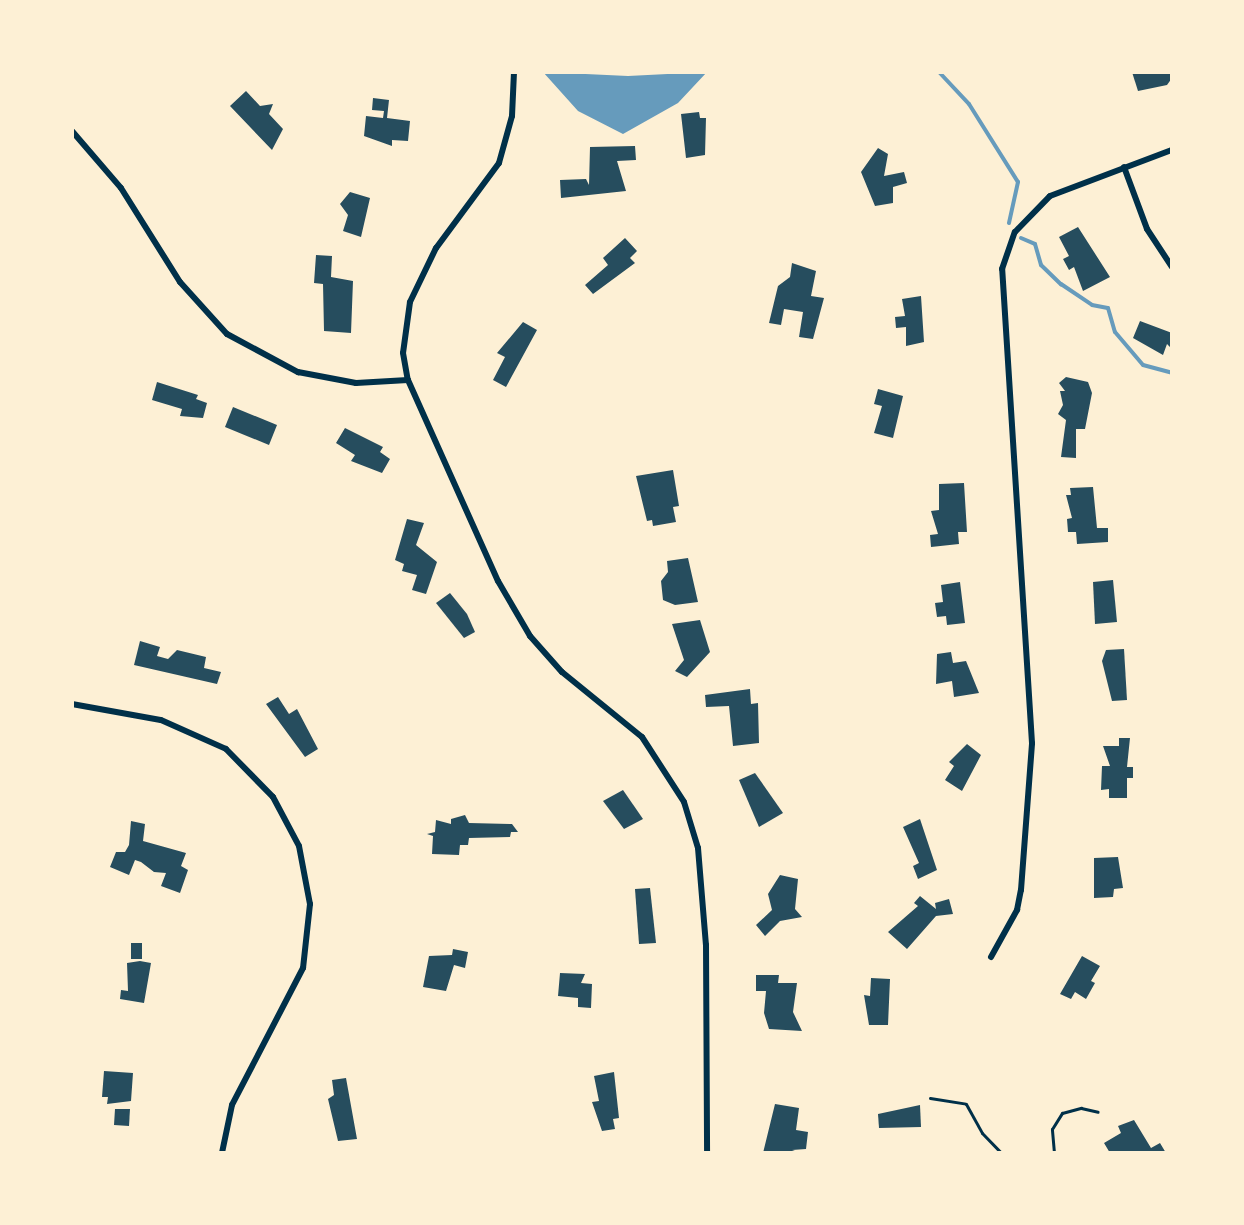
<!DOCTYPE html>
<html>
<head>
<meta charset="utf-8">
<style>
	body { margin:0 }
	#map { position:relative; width:1244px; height:1225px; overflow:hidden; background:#fdf0d5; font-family:Karla,sans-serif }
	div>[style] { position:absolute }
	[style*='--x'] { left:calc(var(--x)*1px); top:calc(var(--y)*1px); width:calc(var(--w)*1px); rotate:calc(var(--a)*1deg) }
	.water>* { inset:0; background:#669bbc }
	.stream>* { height:4px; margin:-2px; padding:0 2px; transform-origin:2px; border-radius:2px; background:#669bbc }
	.building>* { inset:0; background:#264d5e }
	.service>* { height:3px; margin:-1.5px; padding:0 1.5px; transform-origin:1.5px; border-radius:1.5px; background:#003049 }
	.minor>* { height:6px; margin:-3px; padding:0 3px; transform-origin:3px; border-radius:3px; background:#003049 }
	span { translate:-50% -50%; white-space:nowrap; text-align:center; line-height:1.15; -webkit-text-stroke:8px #fdf0d5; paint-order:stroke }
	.frame { position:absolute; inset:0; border:74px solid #fdf0d5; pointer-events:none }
</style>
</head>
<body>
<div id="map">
	<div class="water">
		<div style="clip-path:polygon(543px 72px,628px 76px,707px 72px,678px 103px,623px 134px,578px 111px)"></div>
	</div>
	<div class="stream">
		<div style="--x:939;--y:72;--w:44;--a:46.8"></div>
		<div style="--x:969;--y:104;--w:92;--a:57.9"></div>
		<div style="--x:1018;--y:182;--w:42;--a:102.4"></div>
		<div style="--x:1021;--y:238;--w:15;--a:23"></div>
		<div style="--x:1035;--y:244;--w:22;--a:74"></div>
		<div style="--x:1041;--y:265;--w:28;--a:44"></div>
		<div style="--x:1061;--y:284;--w:37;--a:34"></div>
		<div style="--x:1092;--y:305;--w:16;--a:11"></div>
		<div style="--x:1108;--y:308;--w:25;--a:74"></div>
		<div style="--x:1115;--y:332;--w:43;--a:49.7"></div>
		<div style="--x:1143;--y:365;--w:30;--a:15"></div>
	</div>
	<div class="building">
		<div style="clip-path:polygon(1132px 72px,1172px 72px,1172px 78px,1167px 85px,1138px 91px)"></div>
		<div style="clip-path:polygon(246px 91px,260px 106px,273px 104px,269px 114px,283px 129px,272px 150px,230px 106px)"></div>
		<div style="clip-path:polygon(373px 98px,389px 100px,387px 118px,410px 121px,408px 141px,392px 140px,392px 146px,364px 136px,366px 116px,383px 118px,384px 111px,372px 110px)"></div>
		<div style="clip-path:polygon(699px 112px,700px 118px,706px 118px,705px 155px,686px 158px,681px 114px)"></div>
		<div style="clip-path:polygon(635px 146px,636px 160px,617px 161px,626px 191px,561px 198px,560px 180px,586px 179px,589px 185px,590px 147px)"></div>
		<div style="clip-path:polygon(878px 148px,888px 154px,884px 176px,904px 172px,907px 183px,893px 187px,893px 203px,875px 206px,861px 172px)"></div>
		<div style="clip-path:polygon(350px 192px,370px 198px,361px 237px,343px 231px,348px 215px,340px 204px)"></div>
		<div style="clip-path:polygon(1078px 227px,1110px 277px,1083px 291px,1074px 267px,1069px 270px,1063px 259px,1069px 256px,1059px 237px)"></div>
		<div style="clip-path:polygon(625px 238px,637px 251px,630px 258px,635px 263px,593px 294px,585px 285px,608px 265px,603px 258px)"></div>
		<div style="clip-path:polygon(316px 255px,332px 256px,331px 277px,353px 281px,351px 333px,324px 331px,323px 284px,314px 283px)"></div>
		<div style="clip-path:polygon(792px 263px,816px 271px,811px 296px,824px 298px,813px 339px,799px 337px,803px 312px,784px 309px,781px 325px,769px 323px,778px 286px,790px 277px)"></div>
		<div style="clip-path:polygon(921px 296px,924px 342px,906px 346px,906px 327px,896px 328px,895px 317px,905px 316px,902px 299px)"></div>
		<div style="clip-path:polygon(1140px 321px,1172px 333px,1172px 349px,1167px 344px,1163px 355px,1133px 338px)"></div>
		<div style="clip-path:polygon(523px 322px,537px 330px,506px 387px,493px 380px,505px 357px,497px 353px)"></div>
		<div style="clip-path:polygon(1066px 377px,1088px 382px,1092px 393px,1085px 429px,1076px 429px,1076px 458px,1061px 457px,1066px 420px,1058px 414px,1063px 405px,1060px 391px,1065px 391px,1059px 383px)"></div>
		<div style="clip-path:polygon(157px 382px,198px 395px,196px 399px,207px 403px,203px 418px,180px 416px,182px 409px,152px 400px)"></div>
		<div style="clip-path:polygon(878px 389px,903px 396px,893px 438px,874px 433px,882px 406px,874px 404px)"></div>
		<div style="clip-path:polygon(233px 407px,277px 425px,269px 445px,225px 427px)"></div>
		<div style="clip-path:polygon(345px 428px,383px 447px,380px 452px,390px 459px,382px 473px,351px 461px,355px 455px,336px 443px)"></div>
		<div style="clip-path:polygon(673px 470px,679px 506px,673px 507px,676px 522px,653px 526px,652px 520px,647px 521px,636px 476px)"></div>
		<div style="clip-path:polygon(964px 483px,967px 532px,958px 532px,959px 544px,931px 547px,930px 535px,938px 534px,931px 511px,939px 510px,939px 484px)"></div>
		<div style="clip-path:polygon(1093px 487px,1097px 528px,1108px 528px,1108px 542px,1077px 544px,1076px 532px,1068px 532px,1067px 519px,1072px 518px,1066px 495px,1071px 495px,1070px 488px)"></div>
		<div style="clip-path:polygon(407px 519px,424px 523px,416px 545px,437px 562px,426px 594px,412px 590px,417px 575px,402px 571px,404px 564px,395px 560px)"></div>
		<div style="clip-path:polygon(688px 558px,698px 602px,675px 605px,663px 600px,661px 581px,668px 572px,667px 561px)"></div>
		<div style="clip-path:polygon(1113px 580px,1117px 622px,1095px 624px,1093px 582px)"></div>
		<div style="clip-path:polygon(960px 582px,965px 623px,947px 625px,946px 616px,937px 617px,935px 603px,943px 602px,941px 585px)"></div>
		<div style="clip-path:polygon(450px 593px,467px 614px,475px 632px,464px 638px,436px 603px)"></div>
		<div style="clip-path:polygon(700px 620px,710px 652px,687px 677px,675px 671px,684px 660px,672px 624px)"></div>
		<div style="clip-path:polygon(140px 641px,160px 647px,157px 656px,168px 659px,177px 650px,206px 657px,204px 668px,221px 672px,217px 684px,134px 665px)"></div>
		<div style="clip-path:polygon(1124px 649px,1127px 700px,1112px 701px,1102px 661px,1106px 650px)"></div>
		<div style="clip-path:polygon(951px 652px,953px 663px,966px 661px,979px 693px,954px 697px,952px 681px,936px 684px,937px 654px)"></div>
		<div style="clip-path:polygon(750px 689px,751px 704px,758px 703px,759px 743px,733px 746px,729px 706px,706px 707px,705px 695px)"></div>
		<div style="clip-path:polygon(278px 697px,289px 714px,297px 709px,318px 749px,305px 757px,266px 704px)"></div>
		<div style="clip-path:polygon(1119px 738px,1130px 738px,1127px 767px,1133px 767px,1133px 778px,1127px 778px,1127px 798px,1109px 798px,1109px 789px,1101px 790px,1102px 766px,1110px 766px,1103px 746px,1119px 746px)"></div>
		<div style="clip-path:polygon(967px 744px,981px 755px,962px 791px,945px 780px,954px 766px,949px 762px)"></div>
		<div style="clip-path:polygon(755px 773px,783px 813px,759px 827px,739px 780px)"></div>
		<div style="clip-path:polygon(623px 790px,643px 819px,624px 829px,603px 801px)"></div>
		<div style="clip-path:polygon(465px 815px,469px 823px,512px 824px,518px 832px,511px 832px,510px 837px,469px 838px,468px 845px,460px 845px,459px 855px,432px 854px,433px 836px,427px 834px,435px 832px,436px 820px,451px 824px,451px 819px)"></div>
		<div style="clip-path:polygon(920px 819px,937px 870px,918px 879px,913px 866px,919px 863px,903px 827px)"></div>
		<div style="clip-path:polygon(131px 821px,145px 824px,143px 841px,186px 853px,181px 866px,188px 870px,180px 893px,161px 886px,166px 873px,154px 872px,141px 862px,135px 860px,129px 875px,110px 867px,116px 852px,125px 852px,129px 845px)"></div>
		<div style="clip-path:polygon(1118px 857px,1123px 888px,1114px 889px,1113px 897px,1094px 898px,1094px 858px)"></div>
		<div style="clip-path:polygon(780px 875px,798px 879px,795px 909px,802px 917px,780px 921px,765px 936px,756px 925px,772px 910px,768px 894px)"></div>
		<div style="clip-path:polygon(650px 888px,656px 943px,639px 944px,635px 889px)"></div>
		<div style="clip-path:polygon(920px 896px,936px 909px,935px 903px,949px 899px,953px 914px,936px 916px,907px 949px,888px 932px,918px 906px,914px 903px)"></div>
		<div style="clip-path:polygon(131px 943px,142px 943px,142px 959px,131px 959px)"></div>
		<div style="clip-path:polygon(453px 949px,468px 952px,465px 968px,454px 965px,446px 991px,423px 987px,429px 956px,452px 955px)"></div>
		<div style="clip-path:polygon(1082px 956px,1100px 966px,1091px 981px,1095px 983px,1086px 999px,1075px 992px,1071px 999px,1060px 994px)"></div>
		<div style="clip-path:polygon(140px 961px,151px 963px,144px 1003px,120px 999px,121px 990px,128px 991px,127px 963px)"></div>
		<div style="clip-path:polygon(560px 973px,585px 974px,581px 983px,592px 984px,591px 1008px,578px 1007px,578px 998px,558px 996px)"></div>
		<div style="clip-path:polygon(756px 975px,779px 975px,778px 983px,797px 983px,793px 1012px,802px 1031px,769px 1029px,764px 1013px,766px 991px,756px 991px)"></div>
		<div style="clip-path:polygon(871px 978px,890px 979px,888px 1025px,869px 1025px,864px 995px,870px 996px)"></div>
		<div style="clip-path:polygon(104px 1071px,133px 1073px,131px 1101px,107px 1104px,108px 1097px,102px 1097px)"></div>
		<div style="clip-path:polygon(614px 1072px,619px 1118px,613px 1119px,615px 1129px,602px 1131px,592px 1102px,599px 1101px,594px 1076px)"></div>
		<div style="clip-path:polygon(346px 1078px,357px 1139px,338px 1141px,328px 1099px,334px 1095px,332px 1080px)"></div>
		<div style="clip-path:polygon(775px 1104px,799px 1108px,796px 1130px,808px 1132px,806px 1149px,792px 1150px,801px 1153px,763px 1153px)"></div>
		<div style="clip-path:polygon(920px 1105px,921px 1127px,879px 1128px,878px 1114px)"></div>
		<div style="clip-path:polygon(115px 1109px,130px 1109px,129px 1126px,114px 1125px)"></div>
		<div style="clip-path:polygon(1134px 1120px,1151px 1148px,1160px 1143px,1166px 1153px,1110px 1153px,1104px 1143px,1121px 1133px,1118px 1126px)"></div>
	</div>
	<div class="service">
		<div style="--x:930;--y:1098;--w:36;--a:9"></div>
		<div style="--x:966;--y:1104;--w:33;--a:61"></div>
		<div style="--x:982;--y:1133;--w:28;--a:46"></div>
		<div style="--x:1054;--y:1153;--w:24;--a:-95"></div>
		<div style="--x:1052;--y:1129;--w:19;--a:-58"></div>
		<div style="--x:1062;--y:1113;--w:20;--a:-15"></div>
		<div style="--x:1081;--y:1108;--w:17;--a:13"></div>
	</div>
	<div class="minor">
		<div style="--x:514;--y:72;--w:44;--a:92.6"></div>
		<div style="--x:512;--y:116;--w:49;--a:105.5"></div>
		<div style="--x:499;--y:163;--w:106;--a:126.5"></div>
		<div style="--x:436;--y:248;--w:60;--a:115.7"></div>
		<div style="--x:410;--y:302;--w:51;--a:97.8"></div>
		<div style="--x:403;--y:353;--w:27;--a:80"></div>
		<div style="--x:408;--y:380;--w:220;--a:65.9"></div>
		<div style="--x:498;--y:581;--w:64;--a:59.8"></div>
		<div style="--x:530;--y:636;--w:48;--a:48.4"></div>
		<div style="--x:562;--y:672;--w:103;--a:39.1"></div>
		<div style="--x:642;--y:737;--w:77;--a:57.1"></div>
		<div style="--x:684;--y:802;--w:48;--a:73.1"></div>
		<div style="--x:698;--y:848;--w:97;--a:85.3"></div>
		<div style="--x:706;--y:945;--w:208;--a:89.7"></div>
		<div style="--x:72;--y:131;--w:75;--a:49.3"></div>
		<div style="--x:121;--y:188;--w:111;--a:57.9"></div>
		<div style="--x:180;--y:282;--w:70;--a:47.9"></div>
		<div style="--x:227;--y:334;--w:81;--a:28.2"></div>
		<div style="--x:298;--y:372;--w:59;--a:10.7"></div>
		<div style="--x:356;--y:383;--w:52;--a:-3.3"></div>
		<div style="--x:1124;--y:167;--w:66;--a:69.6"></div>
		<div style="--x:1147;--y:229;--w:45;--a:56.7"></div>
		<div style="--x:72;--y:704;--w:90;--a:10.2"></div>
		<div style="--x:161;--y:720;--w:71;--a:24"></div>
		<div style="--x:226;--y:749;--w:67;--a:45.6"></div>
		<div style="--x:273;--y:797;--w:55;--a:62"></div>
		<div style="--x:299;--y:846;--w:59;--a:79.3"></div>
		<div style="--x:310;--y:904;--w:64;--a:96.2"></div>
		<div style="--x:303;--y:968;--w:154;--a:117.4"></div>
		<div style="--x:232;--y:1105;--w:49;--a:101.8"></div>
		<div style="--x:991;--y:957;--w:54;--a:-61"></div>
		<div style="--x:1017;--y:910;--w:20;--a:-79"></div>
		<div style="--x:1021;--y:890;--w:147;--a:-85.7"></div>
		<div style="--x:1032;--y:743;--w:475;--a:-93.6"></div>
		<div style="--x:1002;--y:269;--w:39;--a:-71"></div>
		<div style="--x:1015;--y:232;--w:50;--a:-45.8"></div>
		<div style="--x:1050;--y:196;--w:130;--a:-20.7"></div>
	</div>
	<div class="frame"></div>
</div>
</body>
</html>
